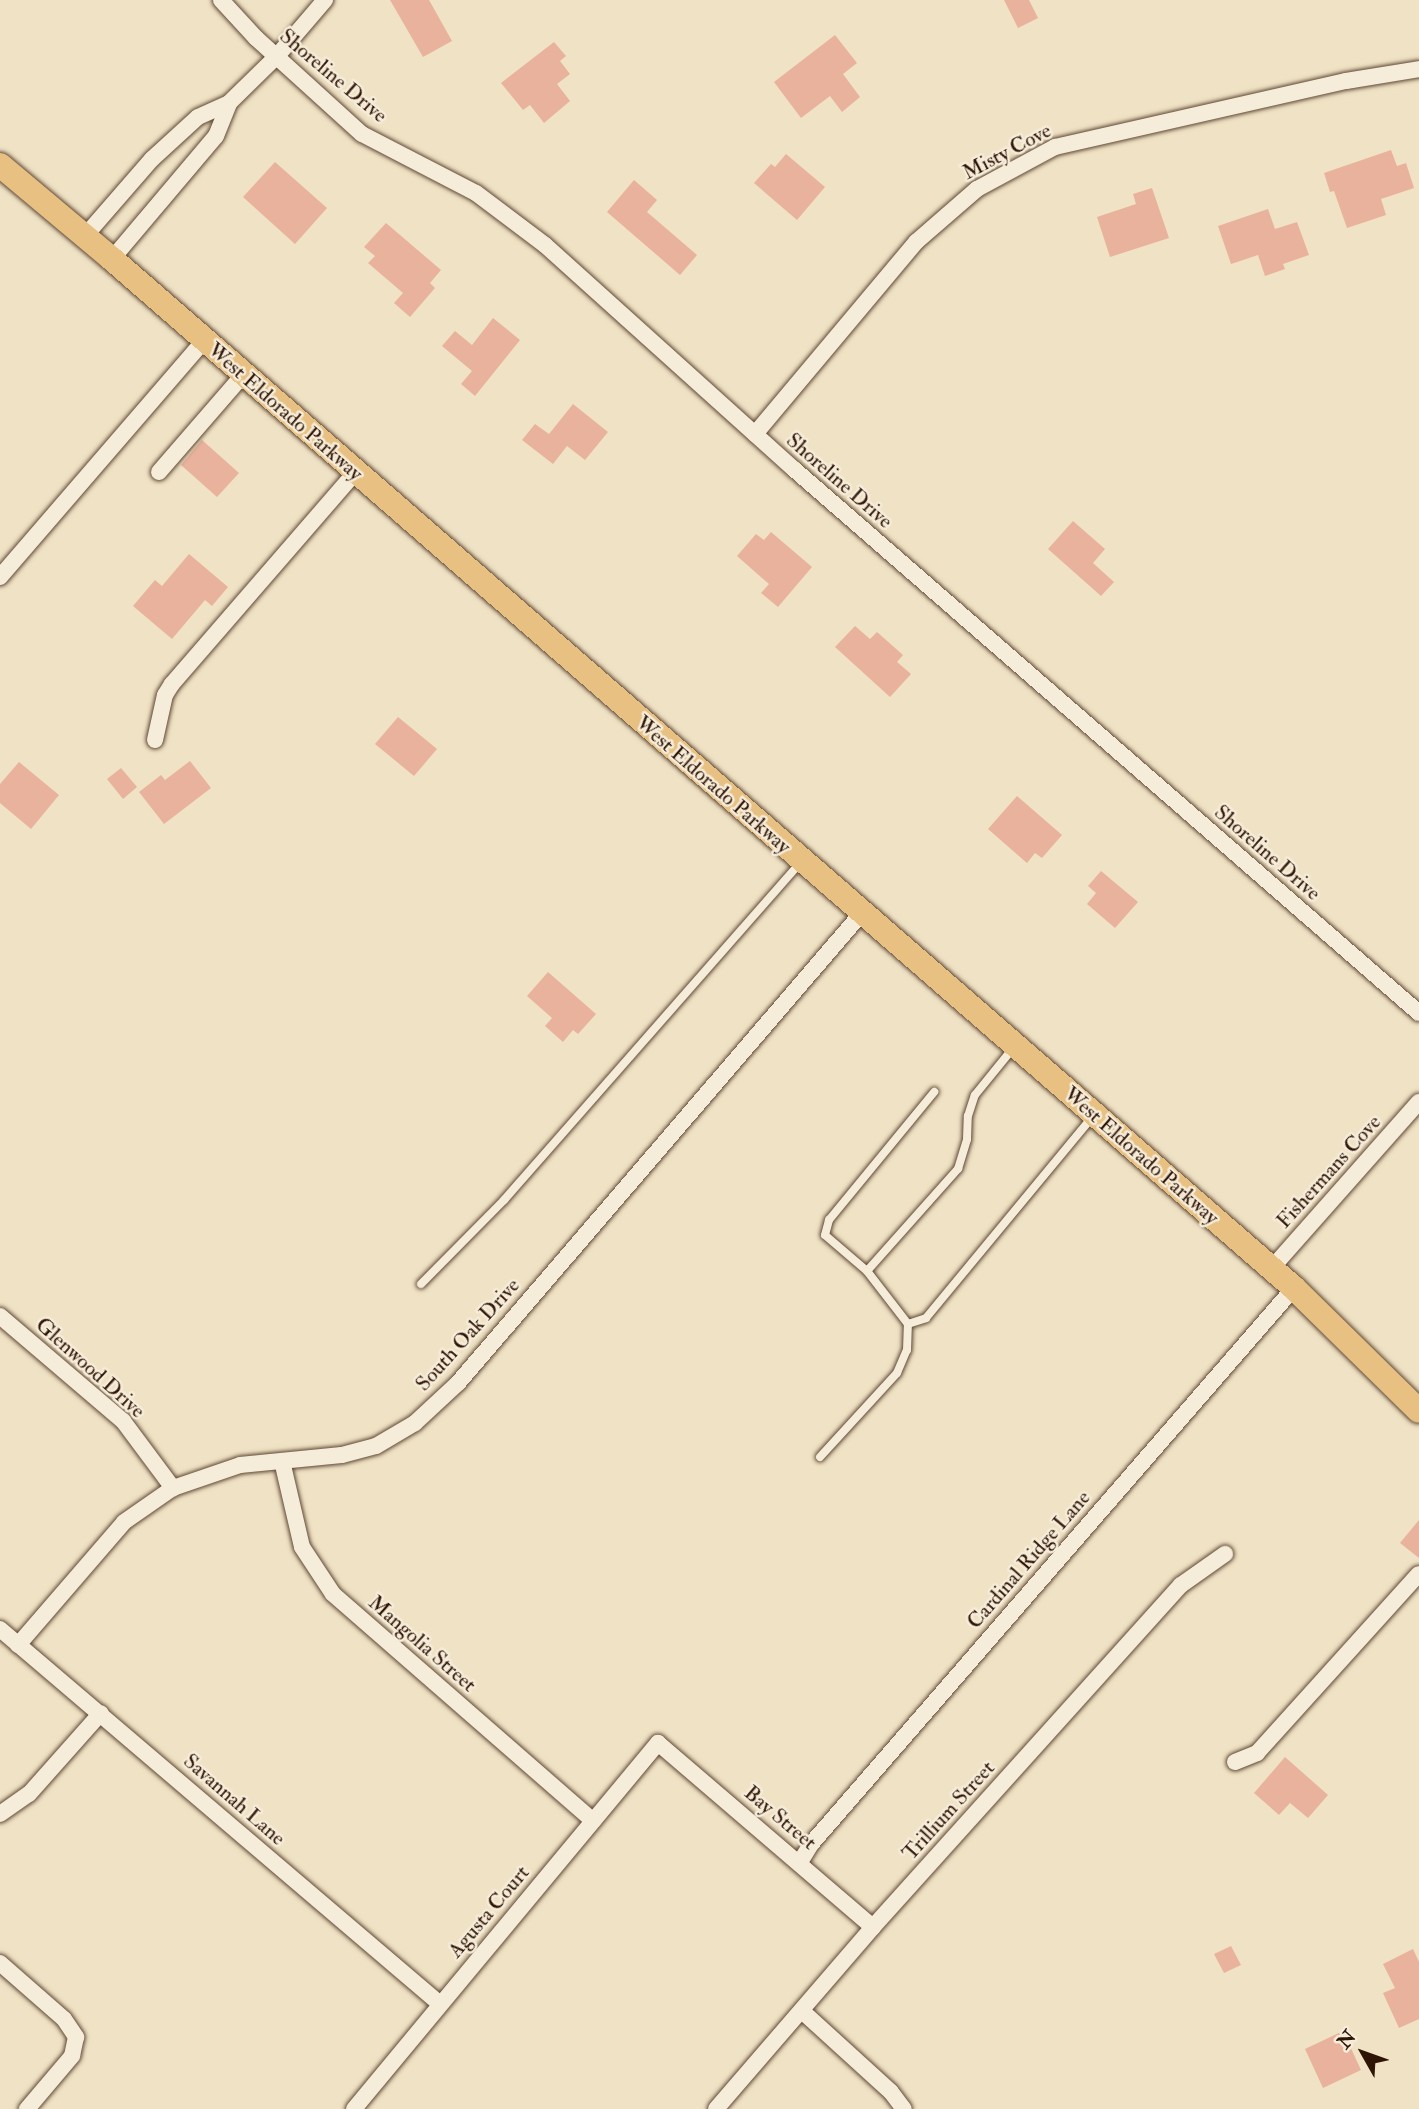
<!DOCTYPE html>
<html>
<head>
<meta charset="utf-8">
<style>
	body { margin:0 }
	#map { position:relative; width:1419px; height:2109px; overflow:hidden; background:#f0e2c4; font-family:"IM FELL Double Pica",serif }
	div>[style] { position:absolute }
	[style*='--x'] { left:calc(var(--x)*1px); top:calc(var(--y)*1px); width:calc(var(--w)*1px); rotate:calc(var(--a)*1deg) }
	.building>* { inset:0; background:#e9b29c }
	.roads { filter:drop-shadow(0 0 2px #5e4835) drop-shadow(0 0 2px #5e4835) }
	.service>* { height:8px; margin:-4px; padding:0 4px; transform-origin:4px; border-radius:4px; background:#f5ecd9 }
	.minor>* { height:16px; margin:-8px; padding:0 8px; transform-origin:8px; border-radius:8px; background:#f5ecd9 }
	.primary>* { height:24px; margin:-12px; padding:0 12px; transform-origin:12px; border-radius:12px; background:#e8c182 }
	span { translate:-50% -50%; white-space:nowrap; text-align:center; line-height:1.15; -webkit-text-stroke:5px #f5ecd9; paint-order:stroke }
	.street-label { font-size:21px; color:#2e1405 }
	.north { position:absolute; left:1328px; top:2018px; width:70px; height:70px; -webkit-text-stroke:5px #f5ecd9; paint-order:stroke; rotate:310deg; font-size:19px; font-weight:700; line-height:28px; text-align:center; color:#2e1405 }
	.north::after { content:''; display:block; margin:auto; width:24px; height:32px; background:#2e1405; clip-path:polygon(50% 0,100% 100%,50% 72%,0 100%) }
</style>
</head>
<body>
<div id="map">
	<div class="building">
		<div style="clip-path:polygon(390px 0,429px 0,452px 41px,423px 57px)"></div>
		<div style="clip-path:polygon(1004px 0,1029px 0,1038px 18px,1018px 28px)"></div>
		<div style="clip-path:polygon(835px 35px,857px 63px,843px 74px,860px 97px,842px 112px,830px 96px,801px 118px,774px 82px)"></div>
		<div style="clip-path:polygon(554px 42px,566px 56px,560px 61px,570px 74px,557px 84px,570px 101px,544px 123px,530px 105px,523px 110px,501px 83px)"></div>
		<div style="clip-path:polygon(1391px 150px,1397px 166px,1406px 163px,1414px 188px,1381px 199px,1386px 215px,1347px 228px,1334px 191px,1330px 192px,1324px 173px)"></div>
		<div style="clip-path:polygon(786px 154px,825px 187px,797px 220px,754px 183px,771px 164px,775px 167px)"></div>
		<div style="clip-path:polygon(275px 162px,327px 208px,295px 244px,243px 197px)"></div>
		<div style="clip-path:polygon(634px 180px,657px 200px,647px 212px,697px 255px,680px 275px,607px 212px)"></div>
		<div style="clip-path:polygon(1152px 188px,1169px 238px,1110px 257px,1097px 217px,1136px 204px,1133px 194px)"></div>
		<div style="clip-path:polygon(1268px 209px,1275px 229px,1297px 222px,1309px 255px,1283px 264px,1285px 269px,1265px 276px,1258px 255px,1231px 264px,1218px 226px)"></div>
		<div style="clip-path:polygon(386px 223px,441px 270px,430px 283px,435px 288px,410px 317px,394px 303px,403px 293px,368px 263px,375px 256px,364px 247px)"></div>
		<div style="clip-path:polygon(493px 318px,520px 340px,475px 396px,461px 384px,472px 371px,442px 346px,455px 331px,472px 345px)"></div>
		<div style="clip-path:polygon(573px 404px,608px 432px,585px 460px,567px 446px,553px 464px,522px 440px,535px 424px,549px 434px)"></div>
		<div style="clip-path:polygon(202px 440px,239px 473px,217px 497px,181px 465px)"></div>
		<div style="clip-path:polygon(1073px 521px,1105px 549px,1093px 563px,1114px 582px,1101px 596px,1048px 549px)"></div>
		<div style="clip-path:polygon(771px 532px,812px 567px,778px 607px,761px 593px,769px 584px,737px 556px,756px 534px,764px 540px)"></div>
		<div style="clip-path:polygon(189px 554px,228px 587px,212px 606px,205px 600px,172px 639px,133px 606px,155px 580px,162px 586px)"></div>
		<div style="clip-path:polygon(855px 626px,870px 639px,877px 632px,903px 655px,897px 662px,911px 674px,890px 697px,835px 647px)"></div>
		<div style="clip-path:polygon(398px 717px,437px 749px,414px 776px,375px 744px)"></div>
		<div style="clip-path:polygon(190px 761px,211px 788px,164px 824px,139px 792px,161px 775px,165px 780px)"></div>
		<div style="clip-path:polygon(19px 762px,59px 795px,31px 829px,0 803px,0 784px)"></div>
		<div style="clip-path:polygon(121px 768px,137px 787px,123px 799px,107px 779px)"></div>
		<div style="clip-path:polygon(1017px 796px,1062px 835px,1042px 858px,1035px 853px,1027px 863px,988px 829px)"></div>
		<div style="clip-path:polygon(1101px 871px,1138px 902px,1115px 928px,1087px 904px,1096px 893px,1088px 886px)"></div>
		<div style="clip-path:polygon(548px 972px,596px 1014px,578px 1034px,573px 1030px,563px 1042px,545px 1026px,552px 1018px,527px 996px)"></div>
		<div style="clip-path:polygon(1419px 1520px,1419px 1558px,1400px 1543px)"></div>
		<div style="clip-path:polygon(1285px 1757px,1328px 1795px,1308px 1818px,1290px 1803px,1279px 1815px,1254px 1793px)"></div>
		<div style="clip-path:polygon(1231px 1946px,1241px 1965px,1224px 1973px,1214px 1954px)"></div>
		<div style="clip-path:polygon(1413px 1949px,1419px 1962px,1419px 2019px,1399px 2028px,1383px 1993px,1395px 1988px,1383px 1964px)"></div>
		<div style="clip-path:polygon(1343px 2031px,1361px 2070px,1323px 2088px,1305px 2049px)"></div>
	</div>
	<div class="roads">
		<div class="service">
			<div style="--x:867;--y:1271;--w:137;--a:-48.3"></div>
			<div style="--x:958;--y:1169;--w:31;--a:-73"></div>
			<div style="--x:967;--y:1139;--w:23;--a:-88"></div>
			<div style="--x:968;--y:1116;--w:22;--a:-72"></div>
			<div style="--x:975;--y:1095;--w:62;--a:-50.9"></div>
			<div style="--x:421;--y:1284;--w:118;--a:-45.3"></div>
			<div style="--x:504;--y:1200;--w:450;--a:-48.7"></div>
			<div style="--x:908;--y:1324;--w:19;--a:-18"></div>
			<div style="--x:926;--y:1318;--w:261;--a:-50.4"></div>
			<div style="--x:820;--y:1457;--w:114;--a:-47.5"></div>
			<div style="--x:897;--y:1373;--w:25;--a:-67"></div>
			<div style="--x:907;--y:1350;--w:26;--a:-88"></div>
			<div style="--x:908;--y:1324;--w:67;--a:-127.7"></div>
			<div style="--x:867;--y:1271;--w:55;--a:-139.4"></div>
			<div style="--x:825;--y:1235;--w:16;--a:-75"></div>
			<div style="--x:829;--y:1220;--w:166;--a:-50.6"></div>
		</div>
		<div class="minor">
			<div style="--x:221;--y:0;--w:52;--a:47.4"></div>
			<div style="--x:256;--y:38;--w:143;--a:42.2"></div>
			<div style="--x:362;--y:134;--w:128;--a:27.4"></div>
			<div style="--x:476;--y:193;--w:86;--a:37"></div>
			<div style="--x:545;--y:245;--w:336;--a:42"></div>
			<div style="--x:795;--y:470;--w:827;--a:41.03"></div>
			<div style="--x:85;--y:236;--w:102;--a:-49"></div>
			<div style="--x:152;--y:159;--w:62;--a:-42.4"></div>
			<div style="--x:198;--y:117;--w:34;--a:-24"></div>
			<div style="--x:229;--y:103;--w:67;--a:-44.4"></div>
			<div style="--x:277;--y:56;--w:74;--a:-49.4"></div>
			<div style="--x:112;--y:259;--w:161;--a:-49.8"></div>
			<div style="--x:216;--y:136;--w:35;--a:-68"></div>
			<div style="--x:755;--y:434;--w:251;--a:-50"></div>
			<div style="--x:916;--y:242;--w:81;--a:-41"></div>
			<div style="--x:977;--y:189;--w:89;--a:-28.3"></div>
			<div style="--x:1055;--y:147;--w:298;--a:-12.8"></div>
			<div style="--x:1346;--y:81;--w:74;--a:-9.3"></div>
			<div style="--x:159;--y:472;--w:128;--a:-49.1"></div>
			<div style="--x:0;--y:577;--w:312;--a:-49.2"></div>
			<div style="--x:155;--y:740;--w:46;--a:-77.5"></div>
			<div style="--x:165;--y:695;--w:13;--a:-58"></div>
			<div style="--x:172;--y:684;--w:279;--a:-49.1"></div>
			<div style="--x:1271;--y:1269;--w:223;--a:-48.5"></div>
			<div style="--x:0;--y:1316;--w:162;--a:40.5"></div>
			<div style="--x:123;--y:1421;--w:84;--a:53.3"></div>
			<div style="--x:282;--y:1461;--w:88;--a:76.9"></div>
			<div style="--x:302;--y:1547;--w:56;--a:56.6"></div>
			<div style="--x:333;--y:1594;--w:345;--a:41.1"></div>
			<div style="--x:0;--y:1629;--w:578;--a:40.44"></div>
			<div style="--x:18;--y:1645;--w:162;--a:-49.2"></div>
			<div style="--x:124;--y:1522;--w:60;--a:-34.8"></div>
			<div style="--x:173;--y:1488;--w:71;--a:-18.9"></div>
			<div style="--x:240;--y:1465;--w:102;--a:-5.6"></div>
			<div style="--x:342;--y:1455;--w:35;--a:-15"></div>
			<div style="--x:376;--y:1446;--w:45;--a:-30.5"></div>
			<div style="--x:415;--y:1423;--w:59;--a:-42.9"></div>
			<div style="--x:458;--y:1383;--w:618;--a:-49.33"></div>
			<div style="--x:1235;--y:1762;--w:24;--a:-22"></div>
			<div style="--x:1257;--y:1753;--w:241;--a:-47.9"></div>
			<div style="--x:0;--y:1814;--w:35;--a:-35"></div>
			<div style="--x:29;--y:1794;--w:108;--a:-48.4"></div>
			<div style="--x:800;--y:1862;--w:22;--a:-58"></div>
			<div style="--x:812;--y:1843;--w:735;--a:-49.03"></div>
			<div style="--x:0;--y:1963;--w:85;--a:41.2"></div>
			<div style="--x:64;--y:2019;--w:22;--a:56"></div>
			<div style="--x:76;--y:2037;--w:19;--a:102"></div>
			<div style="--x:72;--y:2056;--w:70;--a:130.3"></div>
			<div style="--x:802;--y:2011;--w:120;--a:42.3"></div>
			<div style="--x:891;--y:2092;--w:21;--a:53"></div>
			<div style="--x:354;--y:2109;--w:476;--a:-50.3"></div>
			<div style="--x:658;--y:1743;--w:283;--a:40.6"></div>
			<div style="--x:716;--y:2109;--w:240;--a:-49.2"></div>
			<div style="--x:873;--y:1927;--w:460;--a:-48"></div>
			<div style="--x:1181;--y:1585;--w:54;--a:-35.2"></div>
		</div>
		<div class="primary">
			<div style="--x:0;--y:165;--w:146;--a:40"></div>
			<div style="--x:112;--y:259;--w:1567;--a:41.04"></div>
			<div style="--x:1294;--y:1288;--w:175;--a:44.5"></div>
		</div>
	</div>
	<div class="street-label">
		<span style="left:333px;top:76px;rotate:40deg">Shoreline Drive</span>
		<span style="left:1007px;top:152px;rotate:-28deg">Misty Cove</span>
		<span style="left:285px;top:412px;rotate:41deg">West Eldorado Parkway</span>
		<span style="left:839px;top:481px;rotate:41deg">Shoreline Drive</span>
		<span style="left:713px;top:785px;rotate:41deg">West Eldorado Parkway</span>
		<span style="left:1267px;top:853px;rotate:41deg">Shoreline Drive</span>
		<span style="left:1141px;top:1156px;rotate:41deg">West Eldorado Parkway</span>
		<span style="left:1329px;top:1172px;rotate:-48deg">Fishermans Cove</span>
		<span style="left:468px;top:1335px;rotate:-48deg">South Oak Drive</span>
		<span style="left:90px;top:1368px;rotate:42deg">Glenwood Drive</span>
		<span style="left:1029px;top:1560px;rotate:-49deg">Cardinal Ridge Lane</span>
		<span style="left:422px;top:1644px;rotate:41deg">Mangolia Street</span>
		<span style="left:234px;top:1800px;rotate:41deg">Savannah Lane</span>
		<span style="left:949px;top:1811px;rotate:-48deg">Trillium Street</span>
		<span style="left:780px;top:1818px;rotate:40deg">Bay Street</span>
		<span style="left:489px;top:1912px;rotate:-50deg">Agusta Court</span>
	</div>
	<div class="north">N</div>
</div>
</body>
</html>
